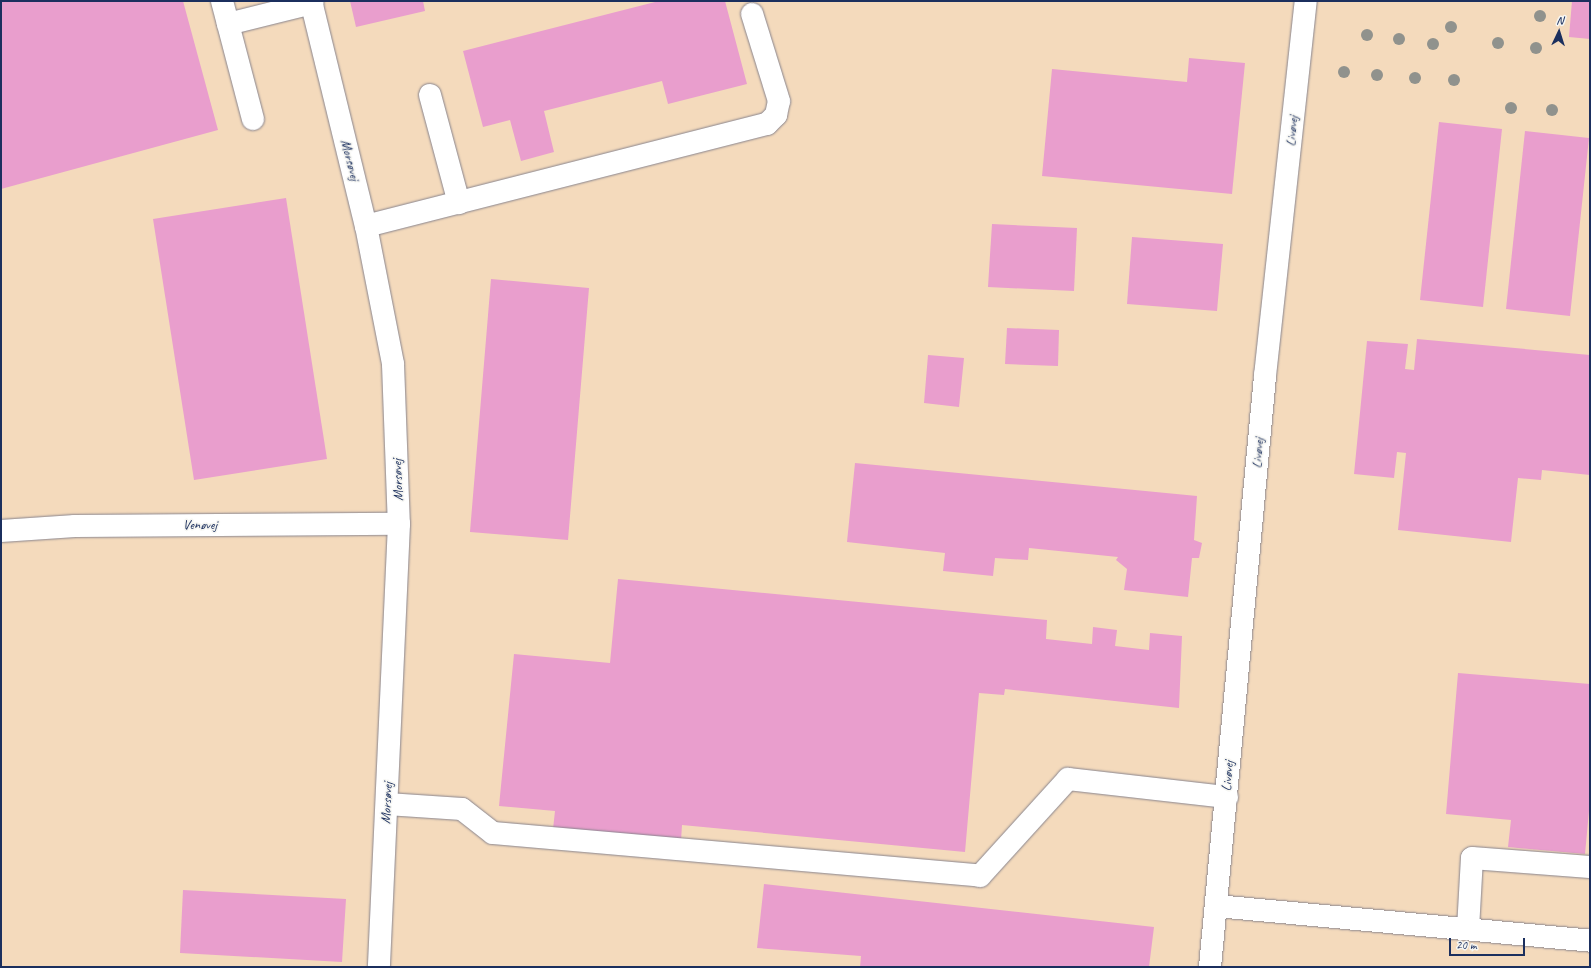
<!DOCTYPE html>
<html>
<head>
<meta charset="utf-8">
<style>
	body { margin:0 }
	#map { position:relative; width:1591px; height:968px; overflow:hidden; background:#f4dabc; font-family:Caveat,sans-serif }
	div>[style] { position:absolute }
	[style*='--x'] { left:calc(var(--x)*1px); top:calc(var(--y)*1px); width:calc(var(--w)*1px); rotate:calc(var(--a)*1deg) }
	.building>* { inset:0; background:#e99ecd }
	.roads { filter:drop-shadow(0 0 1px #88848d) drop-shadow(0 0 1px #88848d) }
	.minor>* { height:22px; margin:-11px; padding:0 11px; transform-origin:11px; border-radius:11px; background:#fff }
	.trees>* { width:12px; height:12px; margin:-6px; border-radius:50%; background:#90928d }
	span { translate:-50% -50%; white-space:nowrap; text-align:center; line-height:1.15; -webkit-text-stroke:3px #f6f6f2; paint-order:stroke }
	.street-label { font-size:14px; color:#1b2f5e }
	.frame { position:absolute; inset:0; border:2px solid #1b2f5e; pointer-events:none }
	.north { position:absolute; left:1539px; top:12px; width:40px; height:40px; -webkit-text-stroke:3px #f6f6f2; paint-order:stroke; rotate:4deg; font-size:11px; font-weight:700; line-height:16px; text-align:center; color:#1b2f5e }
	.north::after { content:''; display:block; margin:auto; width:14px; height:18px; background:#1b2f5e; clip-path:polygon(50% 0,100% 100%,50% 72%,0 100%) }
	.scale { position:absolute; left:1449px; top:938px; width:76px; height:18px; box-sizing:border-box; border:2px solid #1b2f5e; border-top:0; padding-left:5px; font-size:12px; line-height:14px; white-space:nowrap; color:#1b2f5e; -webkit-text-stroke:3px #f6f6f2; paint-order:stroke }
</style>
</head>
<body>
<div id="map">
	<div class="building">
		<div style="clip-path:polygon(1px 1px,183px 1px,218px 130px,1px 189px)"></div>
		<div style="clip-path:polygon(350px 1px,423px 1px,425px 11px,356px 27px)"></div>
		<div style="clip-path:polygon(659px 1px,725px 1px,747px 84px,668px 104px,662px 81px,544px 111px,554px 152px,521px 161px,510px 120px,483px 127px,463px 51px)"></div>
		<div style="clip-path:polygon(1572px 1px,1590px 1px,1590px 39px,1569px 37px)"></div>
		<div style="clip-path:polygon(1189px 58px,1245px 63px,1232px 194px,1042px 176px,1052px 69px,1187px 82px)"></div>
		<div style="clip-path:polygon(1439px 122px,1502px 129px,1483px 307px,1420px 300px)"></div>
		<div style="clip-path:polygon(1525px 131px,1589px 138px,1570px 316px,1506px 309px)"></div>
		<div style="clip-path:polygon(286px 198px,327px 459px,194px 480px,153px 219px)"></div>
		<div style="clip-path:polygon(992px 224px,1077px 228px,1074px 291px,988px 287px)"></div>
		<div style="clip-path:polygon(1132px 237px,1223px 244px,1217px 311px,1127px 304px)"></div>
		<div style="clip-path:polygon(491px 279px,589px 288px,568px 540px,470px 532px)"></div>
		<div style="clip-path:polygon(1007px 328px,1059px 330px,1058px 366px,1005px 364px)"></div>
		<div style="clip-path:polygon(1417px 339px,1590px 355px,1590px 475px,1542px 470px,1541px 480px,1518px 478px,1511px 542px,1398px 530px,1406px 453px,1397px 452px,1394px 478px,1354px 474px,1367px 341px,1408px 344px,1405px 369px,1414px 370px)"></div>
		<div style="clip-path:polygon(928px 355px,964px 358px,959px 407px,924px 403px)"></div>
		<div style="clip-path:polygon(855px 463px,1197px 496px,1194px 540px,1202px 543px,1199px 558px,1192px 558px,1188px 597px,1124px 590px,1127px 569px,1116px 560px,1118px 557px,1029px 548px,1028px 560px,995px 558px,993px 576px,943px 571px,945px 553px,847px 542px)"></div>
		<div style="clip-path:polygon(618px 579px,1047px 620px,1046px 639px,1092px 644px,1093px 627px,1117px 630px,1115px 646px,1149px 650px,1150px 633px,1182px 636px,1179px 708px,1005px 689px,1004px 695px,979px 693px,965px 852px,682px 825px,681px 841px,553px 829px,555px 811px,499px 806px,514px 654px,610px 663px)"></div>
		<div style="clip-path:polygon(1458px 673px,1590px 684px,1590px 800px,1585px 854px,1508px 847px,1511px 820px,1446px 814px)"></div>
		<div style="clip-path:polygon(764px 884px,1154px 927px,1149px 967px,860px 967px,861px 956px,757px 948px)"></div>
		<div style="clip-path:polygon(183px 890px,346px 899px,342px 962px,180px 953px)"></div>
	</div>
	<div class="roads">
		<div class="minor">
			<div style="--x:222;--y:1;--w:122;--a:75.3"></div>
			<div style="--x:311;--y:1;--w:232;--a:76.3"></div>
			<div style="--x:366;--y:226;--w:141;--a:78.9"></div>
			<div style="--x:393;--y:364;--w:160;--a:87.9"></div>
			<div style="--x:399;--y:524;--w:443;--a:92.6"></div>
			<div style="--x:228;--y:24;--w:87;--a:-14"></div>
			<div style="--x:430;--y:95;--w:112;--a:75"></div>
			<div style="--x:366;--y:226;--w:414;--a:-14.3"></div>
			<div style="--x:767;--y:124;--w:13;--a:-45"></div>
			<div style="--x:776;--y:115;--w:14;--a:-78"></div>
			<div style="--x:779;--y:101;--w:91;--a:-107.2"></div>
			<div style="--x:1;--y:531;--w:74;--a:-3.9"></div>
			<div style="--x:75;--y:526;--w:324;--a:-0.4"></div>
			<div style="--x:387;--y:804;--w:75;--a:3.8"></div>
			<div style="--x:462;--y:809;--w:39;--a:38"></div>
			<div style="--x:493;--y:833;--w:489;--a:5"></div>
			<div style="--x:980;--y:876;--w:131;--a:-47.8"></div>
			<div style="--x:1068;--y:779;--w:160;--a:6.5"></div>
			<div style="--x:1216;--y:906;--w:376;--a:5.3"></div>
			<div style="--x:1468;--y:929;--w:71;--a:-86.8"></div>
			<div style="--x:1472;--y:858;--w:118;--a:4.4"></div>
			<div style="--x:1210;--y:967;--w:594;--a:-84.68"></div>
			<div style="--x:1265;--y:376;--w:377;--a:-83.8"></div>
		</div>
	</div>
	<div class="trees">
		<div style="left:1540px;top:16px"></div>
		<div style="left:1451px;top:27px"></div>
		<div style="left:1367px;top:35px"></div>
		<div style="left:1399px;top:39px"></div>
		<div style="left:1498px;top:43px"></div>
		<div style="left:1433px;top:44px"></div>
		<div style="left:1536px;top:48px"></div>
		<div style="left:1344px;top:72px"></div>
		<div style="left:1377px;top:75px"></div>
		<div style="left:1415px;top:78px"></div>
		<div style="left:1454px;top:80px"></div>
		<div style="left:1511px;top:108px"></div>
		<div style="left:1552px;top:110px"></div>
	</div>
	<div class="street-label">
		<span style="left:1292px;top:131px;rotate:-84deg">Livøvej</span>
		<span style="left:350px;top:160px;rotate:76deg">Morsøvej</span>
		<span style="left:1258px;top:453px;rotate:-85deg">Livøvej</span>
		<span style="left:398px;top:480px;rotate:-92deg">Morsøvej</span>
		<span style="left:200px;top:525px">Venøvej</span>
		<span style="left:1228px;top:776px;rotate:-85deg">Livøvej</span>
		<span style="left:387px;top:803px;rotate:-87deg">Morsøvej</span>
	</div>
	<div class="frame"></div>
	<div class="north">N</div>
	<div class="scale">20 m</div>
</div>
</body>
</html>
